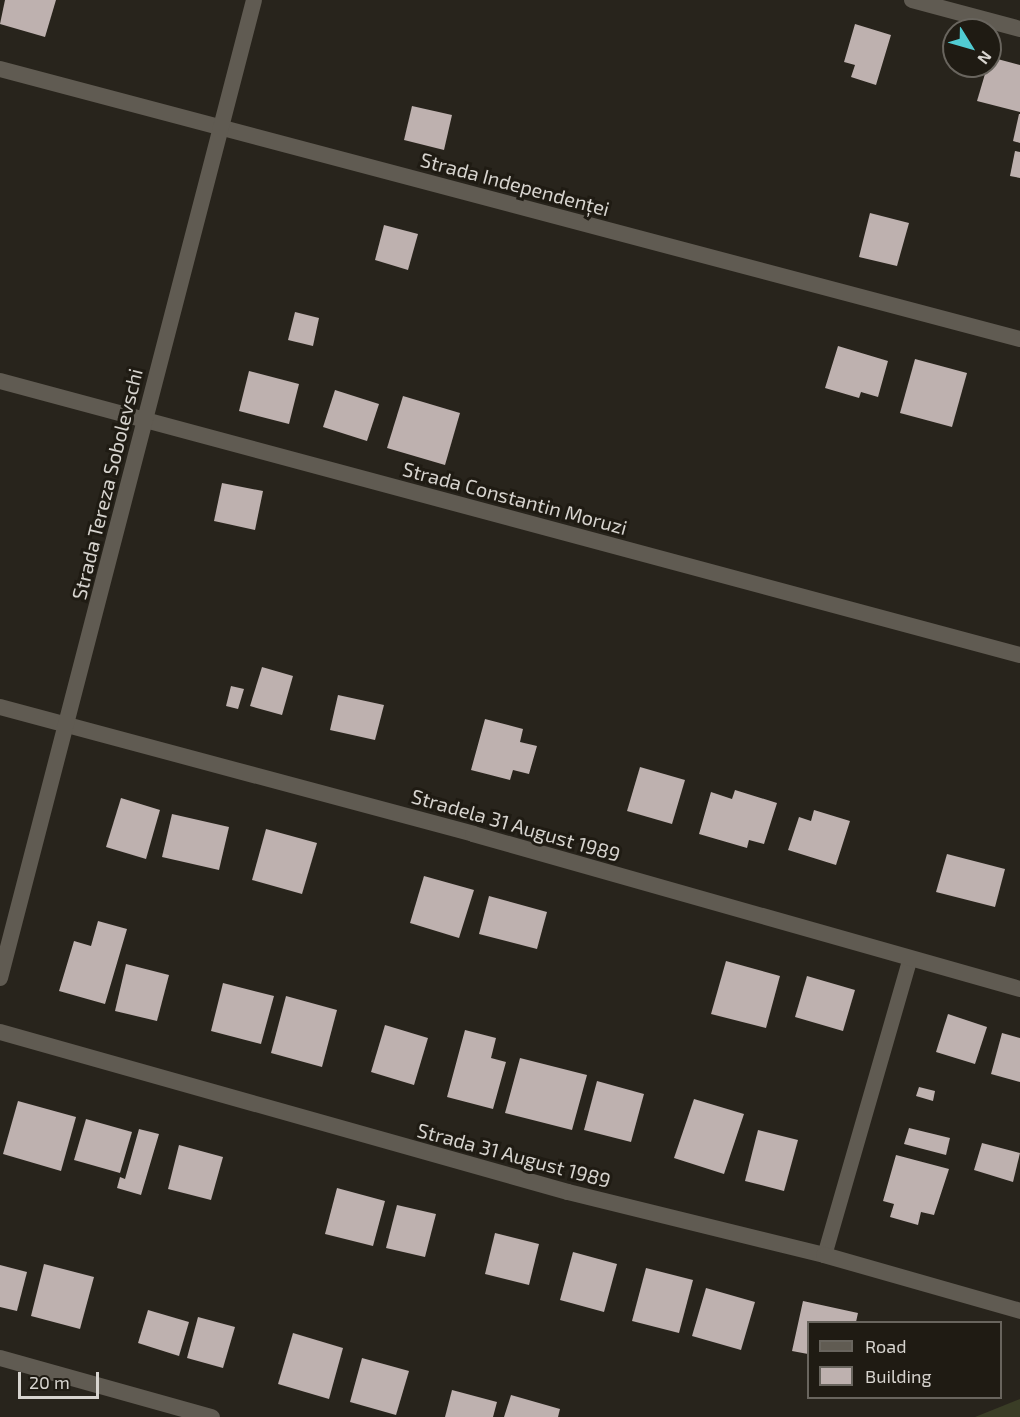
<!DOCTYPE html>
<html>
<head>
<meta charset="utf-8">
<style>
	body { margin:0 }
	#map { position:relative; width:1020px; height:1417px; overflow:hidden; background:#28241c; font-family:"Exo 2",sans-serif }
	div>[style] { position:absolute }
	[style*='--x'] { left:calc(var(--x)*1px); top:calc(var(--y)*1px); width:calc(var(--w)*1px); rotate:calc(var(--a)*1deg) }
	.green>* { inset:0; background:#3a3d26 }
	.building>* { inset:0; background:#beb1af }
	.service>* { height:15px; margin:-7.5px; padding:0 7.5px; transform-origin:7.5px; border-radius:7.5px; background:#605b52 }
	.minor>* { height:16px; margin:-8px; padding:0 8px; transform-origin:8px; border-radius:8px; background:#605b52 }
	span { translate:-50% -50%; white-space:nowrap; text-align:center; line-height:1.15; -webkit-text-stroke:6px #1f1b13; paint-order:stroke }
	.street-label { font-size:20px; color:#d7d4cf }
	.legend { position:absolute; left:807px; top:1321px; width:195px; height:78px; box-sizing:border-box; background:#1f1b13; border:2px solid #69655e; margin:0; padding:8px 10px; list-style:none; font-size:18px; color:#d7d4cf }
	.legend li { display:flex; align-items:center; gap:12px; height:30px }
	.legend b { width:30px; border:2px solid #69655e }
	.north { position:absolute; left:942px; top:18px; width:60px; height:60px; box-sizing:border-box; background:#1f1b13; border:2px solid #69655e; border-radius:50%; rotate:127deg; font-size:16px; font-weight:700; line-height:24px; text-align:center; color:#d7d4cf }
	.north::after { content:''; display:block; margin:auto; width:21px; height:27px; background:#51ccd3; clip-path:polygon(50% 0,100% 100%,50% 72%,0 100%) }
	.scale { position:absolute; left:18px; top:1372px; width:81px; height:27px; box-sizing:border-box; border:3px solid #d7d4cf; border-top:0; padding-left:8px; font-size:18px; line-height:21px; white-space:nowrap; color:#d7d4cf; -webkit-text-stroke:4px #1f1b13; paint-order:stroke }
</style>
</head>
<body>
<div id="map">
	<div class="green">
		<div style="clip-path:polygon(1020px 1399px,1020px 1417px,975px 1417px)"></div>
	</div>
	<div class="building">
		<div style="clip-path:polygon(5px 0,56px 0,45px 37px,0 24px)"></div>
		<div style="clip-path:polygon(855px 24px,891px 35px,876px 85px,851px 77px,855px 65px,844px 62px)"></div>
		<div style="clip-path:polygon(990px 57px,1020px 65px,1020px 112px,977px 101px)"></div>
		<div style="clip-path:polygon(412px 106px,452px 115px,444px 150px,404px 140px)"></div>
		<div style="clip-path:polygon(1019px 114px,1020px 114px,1020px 143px,1013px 141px)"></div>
		<div style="clip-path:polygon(1015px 151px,1020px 152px,1020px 178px,1010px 176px)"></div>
		<div style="clip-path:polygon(870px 213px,909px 223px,897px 266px,859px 257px)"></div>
		<div style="clip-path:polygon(384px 225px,418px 234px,408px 270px,375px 260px)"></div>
		<div style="clip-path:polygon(295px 312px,319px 318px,313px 346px,288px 340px)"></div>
		<div style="clip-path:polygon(838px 346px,888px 361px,878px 397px,861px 392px,859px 398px,825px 388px)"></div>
		<div style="clip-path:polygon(915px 359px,967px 373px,952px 427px,900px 413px)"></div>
		<div style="clip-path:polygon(249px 371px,299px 384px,289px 424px,239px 411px)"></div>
		<div style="clip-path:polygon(335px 390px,379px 404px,367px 441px,323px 427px)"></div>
		<div style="clip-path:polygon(403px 396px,460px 413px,445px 465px,387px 448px)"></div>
		<div style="clip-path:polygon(222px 483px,263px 491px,255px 530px,214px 521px)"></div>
		<div style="clip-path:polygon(262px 667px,293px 676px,282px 715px,250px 706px)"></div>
		<div style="clip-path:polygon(231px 686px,244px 689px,238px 709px,226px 706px)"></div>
		<div style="clip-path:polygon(338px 695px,384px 705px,375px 740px,330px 730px)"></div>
		<div style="clip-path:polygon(485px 719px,523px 729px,520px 742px,537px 746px,529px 774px,513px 770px,510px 780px,471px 770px)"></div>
		<div style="clip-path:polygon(640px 767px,685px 780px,672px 824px,627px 811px)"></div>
		<div style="clip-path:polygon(735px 790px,777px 803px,764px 844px,749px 840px,747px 848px,699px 834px,711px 792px,732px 799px)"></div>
		<div style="clip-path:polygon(121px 798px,160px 810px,146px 859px,106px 847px)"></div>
		<div style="clip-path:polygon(814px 810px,850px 821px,836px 865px,788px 850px,799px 817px,811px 821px)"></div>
		<div style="clip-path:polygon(172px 814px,229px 827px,219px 870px,162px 857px)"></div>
		<div style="clip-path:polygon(266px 829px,317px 843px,302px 894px,252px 880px)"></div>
		<div style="clip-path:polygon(947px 854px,1005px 869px,995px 907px,936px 892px)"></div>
		<div style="clip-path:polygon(424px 876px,474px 890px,459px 938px,410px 923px)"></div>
		<div style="clip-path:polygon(489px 896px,547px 912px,537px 949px,479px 934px)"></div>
		<div style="clip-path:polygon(98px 921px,127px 929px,105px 1004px,59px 991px,74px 941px,91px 946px)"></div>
		<div style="clip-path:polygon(726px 961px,780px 976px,766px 1028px,711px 1014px)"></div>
		<div style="clip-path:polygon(126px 964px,169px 975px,157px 1021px,115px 1011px)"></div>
		<div style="clip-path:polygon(807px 976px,855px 990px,843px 1031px,795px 1017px)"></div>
		<div style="clip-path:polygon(223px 983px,274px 996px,261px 1044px,211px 1031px)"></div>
		<div style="clip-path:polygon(286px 996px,337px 1010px,322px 1067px,271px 1053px)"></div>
		<div style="clip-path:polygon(948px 1014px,987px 1027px,975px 1064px,936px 1052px)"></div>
		<div style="clip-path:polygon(385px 1025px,428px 1038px,414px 1085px,371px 1072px)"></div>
		<div style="clip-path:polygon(465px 1030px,496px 1038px,491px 1058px,506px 1062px,493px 1109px,447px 1097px)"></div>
		<div style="clip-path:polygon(1002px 1033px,1020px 1038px,1020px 1082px,991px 1074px)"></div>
		<div style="clip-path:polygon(520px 1058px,587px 1075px,572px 1130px,505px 1113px)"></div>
		<div style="clip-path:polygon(597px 1081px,644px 1094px,631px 1142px,584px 1130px)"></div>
		<div style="clip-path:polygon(919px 1087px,935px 1091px,933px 1101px,916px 1096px)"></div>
		<div style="clip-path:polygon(694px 1099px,744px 1114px,724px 1174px,674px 1158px)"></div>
		<div style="clip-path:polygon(18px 1101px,76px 1117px,61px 1171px,3px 1154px)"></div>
		<div style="clip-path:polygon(86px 1119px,132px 1132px,120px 1173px,74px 1160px)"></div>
		<div style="clip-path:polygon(909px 1128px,950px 1138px,946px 1155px,904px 1144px)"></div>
		<div style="clip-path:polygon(139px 1129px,159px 1134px,141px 1195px,117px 1188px,120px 1177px,125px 1179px)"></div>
		<div style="clip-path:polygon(758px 1130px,798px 1140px,784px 1191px,745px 1181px)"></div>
		<div style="clip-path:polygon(982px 1143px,1020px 1153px,1013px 1182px,974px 1170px)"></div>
		<div style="clip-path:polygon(179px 1145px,223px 1157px,211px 1200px,168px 1189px)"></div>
		<div style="clip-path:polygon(896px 1155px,949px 1169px,934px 1215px,921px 1212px,918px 1225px,890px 1217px,894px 1204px,883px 1201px)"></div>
		<div style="clip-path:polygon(337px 1188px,385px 1201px,373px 1246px,325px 1234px)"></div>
		<div style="clip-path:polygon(397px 1205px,436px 1214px,425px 1257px,386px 1248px)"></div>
		<div style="clip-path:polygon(495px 1233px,539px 1244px,529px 1285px,485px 1274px)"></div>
		<div style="clip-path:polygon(573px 1252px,617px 1264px,604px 1312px,560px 1300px)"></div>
		<div style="clip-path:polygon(44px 1264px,94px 1277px,80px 1329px,31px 1316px)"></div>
		<div style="clip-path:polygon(0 1265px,27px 1272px,17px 1311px,0 1307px)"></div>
		<div style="clip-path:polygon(646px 1268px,693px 1280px,679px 1333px,632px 1321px)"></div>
		<div style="clip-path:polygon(706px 1288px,755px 1302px,741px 1350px,692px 1336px)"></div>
		<div style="clip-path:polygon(803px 1301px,858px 1313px,856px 1322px,808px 1322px,808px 1354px,792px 1351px)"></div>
		<div style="clip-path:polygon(148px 1310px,189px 1322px,179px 1356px,138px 1343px)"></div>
		<div style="clip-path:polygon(198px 1317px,235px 1327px,223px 1368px,187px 1358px)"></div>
		<div style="clip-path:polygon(293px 1333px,343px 1348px,329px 1399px,278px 1384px)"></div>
		<div style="clip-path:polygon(362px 1358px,409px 1371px,396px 1415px,350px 1402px)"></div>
		<div style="clip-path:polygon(452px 1390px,497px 1402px,493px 1417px,445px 1417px)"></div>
		<div style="clip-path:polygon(511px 1395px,560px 1409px,558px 1417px,504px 1417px)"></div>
	</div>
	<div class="service">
		<div style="--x:824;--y:1255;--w:309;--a:-73.9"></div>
	</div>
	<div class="minor">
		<div style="--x:912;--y:0;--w:112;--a:15"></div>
		<div style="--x:0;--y:69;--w:1055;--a:14.83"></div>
		<div style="--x:0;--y:381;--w:1056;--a:15.04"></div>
		<div style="--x:0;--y:707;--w:490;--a:15"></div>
		<div style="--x:473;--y:834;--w:569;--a:15.82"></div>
		<div style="--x:0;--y:978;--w:1010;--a:-75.44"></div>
		<div style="--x:0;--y:1032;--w:590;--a:15.73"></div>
		<div style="--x:568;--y:1192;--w:264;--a:13.8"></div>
		<div style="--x:824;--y:1255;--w:204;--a:15.9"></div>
		<div style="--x:0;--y:1358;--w:220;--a:15.6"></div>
	</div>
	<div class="street-label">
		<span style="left:515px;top:184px;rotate:15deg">Strada Independenței</span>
		<span style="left:107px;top:484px;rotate:-76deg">Strada Tereza Sobolevschi</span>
		<span style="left:515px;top:498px;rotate:15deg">Strada Constantin Moruzi</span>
		<span style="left:516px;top:825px;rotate:16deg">Stradela 31 August 1989</span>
		<span style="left:514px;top:1155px;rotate:15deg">Strada 31 August 1989</span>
	</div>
	<ul class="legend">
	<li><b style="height:8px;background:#605b52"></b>Road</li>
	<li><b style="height:16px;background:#beb1af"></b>Building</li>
	</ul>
	<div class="north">N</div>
	<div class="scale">20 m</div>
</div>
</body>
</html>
